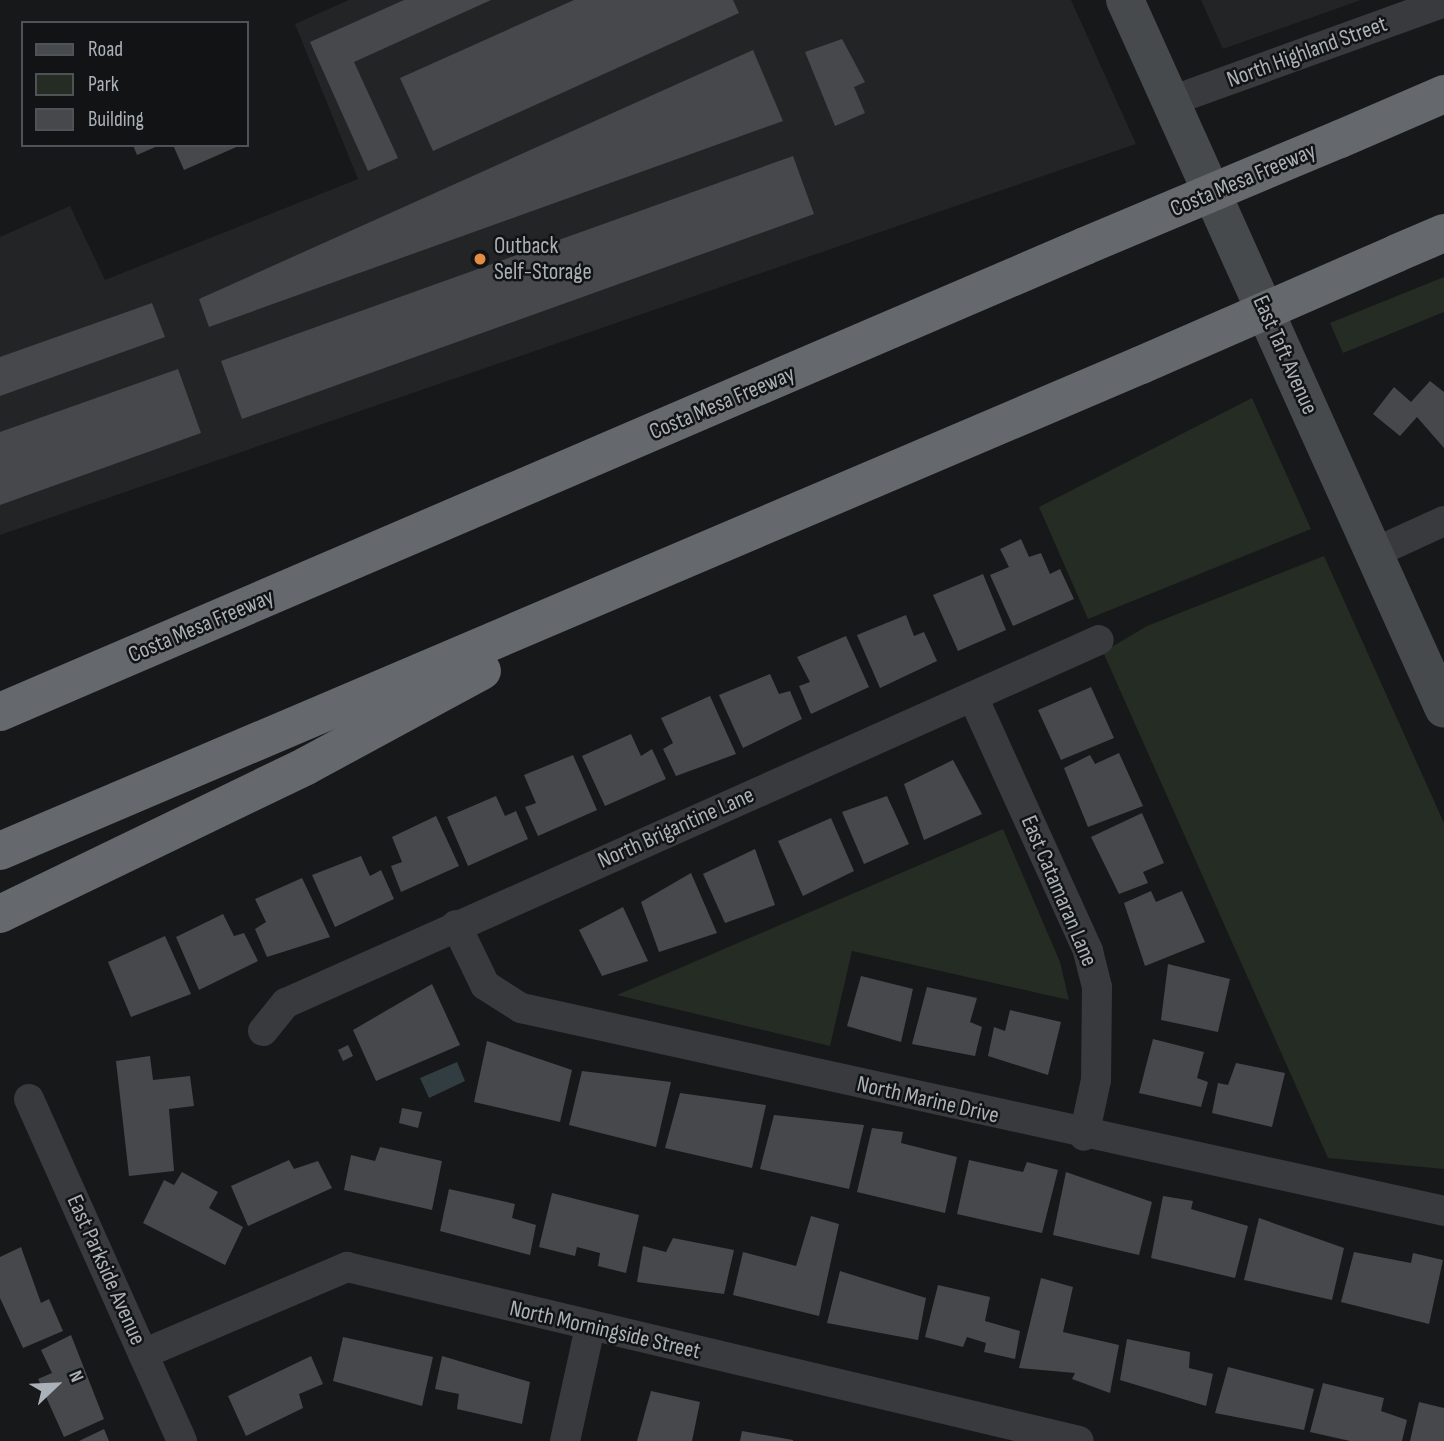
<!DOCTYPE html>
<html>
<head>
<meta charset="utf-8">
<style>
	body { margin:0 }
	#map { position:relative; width:1444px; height:1441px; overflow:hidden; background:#171819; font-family:"Sofia Sans Condensed",sans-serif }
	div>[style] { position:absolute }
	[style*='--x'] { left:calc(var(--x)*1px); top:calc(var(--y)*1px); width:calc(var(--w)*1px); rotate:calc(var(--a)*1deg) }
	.built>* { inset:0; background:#232426 }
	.green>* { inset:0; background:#242c24 }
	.water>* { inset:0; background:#313d41 }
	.building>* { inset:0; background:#46484c }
	.street>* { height:30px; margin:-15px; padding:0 15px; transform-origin:15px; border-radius:15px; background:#393a3e }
	.secondary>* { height:38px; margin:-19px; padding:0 19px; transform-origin:19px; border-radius:19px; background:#474a4d }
	.highway>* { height:38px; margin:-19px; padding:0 19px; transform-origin:19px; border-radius:19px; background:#65696e }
	.highway-bridge>* { height:38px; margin:-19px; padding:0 19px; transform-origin:19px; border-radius:19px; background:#65696e }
	.dots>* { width:19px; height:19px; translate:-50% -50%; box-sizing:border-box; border:4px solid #121314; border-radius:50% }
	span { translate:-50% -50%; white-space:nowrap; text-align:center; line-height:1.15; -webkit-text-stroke:5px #121314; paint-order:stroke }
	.street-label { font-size:23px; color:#aab1b8 }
	.poi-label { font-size:23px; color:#aab1b8 }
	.left { translate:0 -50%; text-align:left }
	.legend { position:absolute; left:21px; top:21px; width:228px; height:126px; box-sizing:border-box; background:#121314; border:2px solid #4f5256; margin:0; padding:9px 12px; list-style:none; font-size:21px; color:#aab1b8 }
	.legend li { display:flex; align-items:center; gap:14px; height:35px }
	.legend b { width:35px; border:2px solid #4f5256 }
	.north { position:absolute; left:21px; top:1350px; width:70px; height:70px; -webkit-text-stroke:5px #121314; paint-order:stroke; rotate:67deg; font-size:19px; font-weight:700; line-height:28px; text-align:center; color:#aab1b8 }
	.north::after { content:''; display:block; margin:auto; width:24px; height:32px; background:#aab1b8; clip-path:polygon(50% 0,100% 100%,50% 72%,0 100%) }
</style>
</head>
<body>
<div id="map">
	<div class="built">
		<div style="clip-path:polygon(349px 0,1071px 0,1136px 144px,0 535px,0 237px,70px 206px,105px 280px,358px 179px,295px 24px)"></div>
		<div style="clip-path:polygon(1201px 0,1361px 0,1223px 49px)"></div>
	</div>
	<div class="green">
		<div style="clip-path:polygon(1444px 277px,1444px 312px,1343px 353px,1330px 323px)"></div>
		<div style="clip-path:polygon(1252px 398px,1311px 529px,1088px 619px,1039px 507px)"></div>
		<div style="clip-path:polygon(1324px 556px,1444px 823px,1444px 1169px,1328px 1158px,1103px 652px,1147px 626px)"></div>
		<div style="clip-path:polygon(1003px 829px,1060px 962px,1069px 1000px,852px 951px,830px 1046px,617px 995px)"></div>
	</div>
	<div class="water">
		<div style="clip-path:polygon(457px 1062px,465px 1081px,429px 1098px,420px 1078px)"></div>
	</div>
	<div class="building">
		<div style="clip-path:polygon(404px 0,491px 0,354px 62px,398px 158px,368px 171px,310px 42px)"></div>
		<div style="clip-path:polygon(574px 0,733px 0,739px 13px,433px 151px,400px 78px)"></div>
		<div style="clip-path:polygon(842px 39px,865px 82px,854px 87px,865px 113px,835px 126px,805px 52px)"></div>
		<div style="clip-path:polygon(753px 50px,783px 121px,209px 327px,199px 299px)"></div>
		<div style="clip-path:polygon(133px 145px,160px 145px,137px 155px)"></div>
		<div style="clip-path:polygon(173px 145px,241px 145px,184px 170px)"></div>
		<div style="clip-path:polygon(793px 156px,814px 214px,242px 419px,221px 361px)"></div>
		<div style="clip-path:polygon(152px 303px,165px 337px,0 396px,0 357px)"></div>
		<div style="clip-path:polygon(178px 369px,201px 433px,0 505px,0 432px)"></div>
		<div style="clip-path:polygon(1430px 381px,1444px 392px,1444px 448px,1417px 417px,1400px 436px,1373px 414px,1394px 387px,1411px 402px)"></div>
		<div style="clip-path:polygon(1021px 539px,1029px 557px,1041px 553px,1050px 574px,1060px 569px,1074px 599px,1013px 626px,990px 575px,1009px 567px,1000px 549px)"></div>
		<div style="clip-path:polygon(983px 574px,1006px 630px,958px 651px,933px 595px)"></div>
		<div style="clip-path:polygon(906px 615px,914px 636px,924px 632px,937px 661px,880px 688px,857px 635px)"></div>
		<div style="clip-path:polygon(846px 636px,869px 687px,811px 714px,799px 686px,810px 682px,797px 657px)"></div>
		<div style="clip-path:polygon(770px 674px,779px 694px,790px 691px,802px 719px,743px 748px,719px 695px)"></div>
		<div style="clip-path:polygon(1091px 687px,1114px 738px,1061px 760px,1038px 710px)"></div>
		<div style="clip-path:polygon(710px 696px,736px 754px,676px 776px,663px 749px,673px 743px,661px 718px)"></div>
		<div style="clip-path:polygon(631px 734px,641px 756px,652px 749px,666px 779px,605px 806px,582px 756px)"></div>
		<div style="clip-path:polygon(1119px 753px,1143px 806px,1088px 827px,1064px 768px,1090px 755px,1095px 764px)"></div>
		<div style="clip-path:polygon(573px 755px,597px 810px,538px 836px,525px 807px,536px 803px,524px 775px)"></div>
		<div style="clip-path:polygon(953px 760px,982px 814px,924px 840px,904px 784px)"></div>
		<div style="clip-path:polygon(496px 796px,505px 816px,516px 811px,528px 839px,468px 866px,447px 817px)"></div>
		<div style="clip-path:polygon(887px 796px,909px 844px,864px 864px,842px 812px)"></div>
		<div style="clip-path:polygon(1142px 813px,1164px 863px,1143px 872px,1148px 883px,1119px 894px,1091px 837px)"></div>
		<div style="clip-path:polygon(436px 816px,459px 866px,401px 892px,391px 866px,402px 862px,392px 837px)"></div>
		<div style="clip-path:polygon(831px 818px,854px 871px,803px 896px,778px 841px)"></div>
		<div style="clip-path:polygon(755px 849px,775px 905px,725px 923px,703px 874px)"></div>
		<div style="clip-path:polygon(361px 856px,370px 876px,381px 870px,394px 899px,335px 927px,312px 875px)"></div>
		<div style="clip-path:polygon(691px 873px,717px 933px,659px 952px,641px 902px)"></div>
		<div style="clip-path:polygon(302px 878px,330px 937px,267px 957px,255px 929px,266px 922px,255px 899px)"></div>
		<div style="clip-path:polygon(1151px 891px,1156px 902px,1182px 891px,1205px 942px,1145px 966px,1124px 903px)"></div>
		<div style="clip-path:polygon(623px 907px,648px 961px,602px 976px,579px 930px)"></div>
		<div style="clip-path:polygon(223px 914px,234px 936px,244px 933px,258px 961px,199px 990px,176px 937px)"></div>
		<div style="clip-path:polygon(165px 936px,191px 994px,131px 1017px,108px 962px)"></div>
		<div style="clip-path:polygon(1168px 964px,1230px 979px,1218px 1032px,1161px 1020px)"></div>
		<div style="clip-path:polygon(861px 976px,913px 989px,901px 1042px,847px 1026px)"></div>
		<div style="clip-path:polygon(432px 984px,460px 1045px,376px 1081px,353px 1030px)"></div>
		<div style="clip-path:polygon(927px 987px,977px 998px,970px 1022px,982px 1027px,975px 1056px,912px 1044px)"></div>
		<div style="clip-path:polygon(1010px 1010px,1061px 1022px,1048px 1075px,988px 1056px,994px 1027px,1005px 1031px)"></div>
		<div style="clip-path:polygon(1153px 1039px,1204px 1052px,1197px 1078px,1208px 1082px,1201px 1107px,1139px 1093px)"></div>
		<div style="clip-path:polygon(487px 1041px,572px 1070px,560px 1122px,474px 1102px)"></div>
		<div style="clip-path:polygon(348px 1045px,353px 1056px,343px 1061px,338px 1050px)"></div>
		<div style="clip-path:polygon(150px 1056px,153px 1080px,190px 1076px,194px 1106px,169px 1109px,174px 1171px,129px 1176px,116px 1061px)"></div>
		<div style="clip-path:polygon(1236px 1063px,1285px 1073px,1272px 1127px,1212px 1113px,1218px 1083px,1228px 1085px)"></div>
		<div style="clip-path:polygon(582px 1071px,671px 1082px,656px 1147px,569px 1125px)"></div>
		<div style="clip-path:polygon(680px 1093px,766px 1105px,752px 1168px,665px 1148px)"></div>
		<div style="clip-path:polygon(402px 1108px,422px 1112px,418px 1128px,399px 1123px)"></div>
		<div style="clip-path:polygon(774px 1115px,864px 1125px,849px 1189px,760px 1169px)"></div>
		<div style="clip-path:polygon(872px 1128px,903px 1132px,901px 1143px,957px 1157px,945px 1213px,857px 1192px)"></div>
		<div style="clip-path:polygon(380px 1147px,442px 1161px,432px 1210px,344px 1190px,351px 1155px,375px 1161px)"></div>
		<div style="clip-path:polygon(289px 1160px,294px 1169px,318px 1161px,332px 1188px,248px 1226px,231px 1186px)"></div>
		<div style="clip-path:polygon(969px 1160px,1023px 1172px,1027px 1162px,1058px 1170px,1042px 1233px,957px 1214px)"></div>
		<div style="clip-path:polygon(182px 1172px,218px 1192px,209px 1208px,243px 1227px,225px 1265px,143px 1223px,164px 1180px,174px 1185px)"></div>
		<div style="clip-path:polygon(1066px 1172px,1152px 1202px,1139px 1255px,1053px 1235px)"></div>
		<div style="clip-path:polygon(449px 1189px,515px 1204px,512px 1218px,536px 1225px,530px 1255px,440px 1231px)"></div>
		<div style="clip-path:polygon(552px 1193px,639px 1215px,626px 1273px,598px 1266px,600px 1253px,577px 1247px,575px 1256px,539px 1247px)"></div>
		<div style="clip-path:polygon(1163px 1196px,1193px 1201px,1191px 1209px,1248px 1226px,1235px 1278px,1151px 1258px)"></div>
		<div style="clip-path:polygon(811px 1216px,839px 1224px,819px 1316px,733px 1295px,743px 1252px,796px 1266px)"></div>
		<div style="clip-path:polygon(1259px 1218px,1344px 1248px,1332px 1300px,1244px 1280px)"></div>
		<div style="clip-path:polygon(673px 1238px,734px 1250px,724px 1294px,637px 1282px,643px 1246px,666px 1252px)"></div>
		<div style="clip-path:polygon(21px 1247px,41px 1303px,49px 1299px,63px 1331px,23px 1348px,0 1298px,0 1257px)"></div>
		<div style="clip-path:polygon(1354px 1252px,1411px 1263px,1413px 1253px,1443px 1260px,1429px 1324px,1341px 1302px)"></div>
		<div style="clip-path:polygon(840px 1271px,926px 1298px,918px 1340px,827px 1323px)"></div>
		<div style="clip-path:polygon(1041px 1278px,1073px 1287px,1063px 1332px,1119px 1345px,1110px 1393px,1072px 1379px,1075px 1373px,1019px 1368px)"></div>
		<div style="clip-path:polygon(938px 1285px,990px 1297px,985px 1321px,1020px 1331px,1015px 1359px,984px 1352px,986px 1343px,967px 1337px,963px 1347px,925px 1337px)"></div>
		<div style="clip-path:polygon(71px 1335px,104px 1419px,64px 1437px,38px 1379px,52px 1373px,41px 1350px)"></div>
		<div style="clip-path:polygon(343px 1337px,433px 1357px,422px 1406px,333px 1381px)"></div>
		<div style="clip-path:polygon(1127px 1339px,1190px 1352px,1189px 1368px,1213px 1374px,1206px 1406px,1120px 1380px)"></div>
		<div style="clip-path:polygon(311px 1356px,323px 1384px,299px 1394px,303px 1408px,246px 1436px,228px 1396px)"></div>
		<div style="clip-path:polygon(442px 1356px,530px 1382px,522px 1424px,457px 1409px,459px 1394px,435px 1389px)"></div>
		<div style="clip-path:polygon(1228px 1367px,1314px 1389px,1304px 1430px,1215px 1413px)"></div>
		<div style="clip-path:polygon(1323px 1383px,1384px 1398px,1381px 1411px,1407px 1420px,1402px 1441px,1350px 1441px,1310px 1432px)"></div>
		<div style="clip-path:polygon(651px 1391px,700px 1402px,692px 1441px,637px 1441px)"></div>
		<div style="clip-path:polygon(1419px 1402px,1444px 1408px,1444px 1441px,1410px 1441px)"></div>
		<div style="clip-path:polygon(104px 1429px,109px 1441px,79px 1441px)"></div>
		<div style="clip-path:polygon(742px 1431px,793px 1440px,793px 1441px,740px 1441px)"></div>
	</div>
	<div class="street">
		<div style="--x:1171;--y:101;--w:290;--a:-19.9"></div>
		<div style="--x:1374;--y:553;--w:77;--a:-24.6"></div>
		<div style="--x:973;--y:697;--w:279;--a:65.6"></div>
		<div style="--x:1088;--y:951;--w:37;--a:76"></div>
		<div style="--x:1097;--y:987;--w:93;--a:90.6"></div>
		<div style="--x:1096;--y:1080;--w:57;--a:102.1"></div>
		<div style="--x:456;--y:925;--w:67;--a:64.2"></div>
		<div style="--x:485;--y:985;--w:43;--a:32.6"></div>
		<div style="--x:521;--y:1008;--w:945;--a:12.4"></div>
		<div style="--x:263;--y:1031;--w:36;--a:-51"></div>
		<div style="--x:286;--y:1003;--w:890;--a:-24.06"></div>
		<div style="--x:29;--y:1099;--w:375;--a:65.9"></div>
		<div style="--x:143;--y:1354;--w:222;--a:-23.1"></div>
		<div style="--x:347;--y:1267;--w:752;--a:13.37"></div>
		<div style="--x:565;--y:1441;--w:117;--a:-77.6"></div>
	</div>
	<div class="secondary">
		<div style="--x:1125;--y:0;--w:777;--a:65.78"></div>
	</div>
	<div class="highway">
		<div style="--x:1340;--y:139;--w:113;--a:-23.4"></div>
		<div style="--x:1397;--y:253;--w:51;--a:-23.1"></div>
		<div style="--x:0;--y:712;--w:1181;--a:-23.24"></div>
		<div style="--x:0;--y:851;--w:1240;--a:-23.07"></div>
		<div style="--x:0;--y:914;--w:340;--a:-25.8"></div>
		<div style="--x:306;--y:766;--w:200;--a:-28.4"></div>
	</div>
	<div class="highway-bridge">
		<div style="--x:1085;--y:246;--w:277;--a:-22.8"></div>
		<div style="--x:1141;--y:365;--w:279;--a:-23.6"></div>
	</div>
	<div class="dots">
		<div style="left:480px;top:259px;background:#e38c45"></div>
	</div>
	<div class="street-label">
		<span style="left:1307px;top:52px;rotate:-20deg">North Highland Street</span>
		<span style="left:1243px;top:180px;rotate:-23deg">Costa Mesa Freeway</span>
		<span style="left:1285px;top:355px;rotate:66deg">East Taft Avenue</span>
		<span style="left:722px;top:403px;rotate:-23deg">Costa Mesa Freeway</span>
		<span style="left:201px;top:626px;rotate:-23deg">Costa Mesa Freeway</span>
		<span style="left:676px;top:828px;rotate:-24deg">North Brigantine Lane</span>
		<span style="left:1059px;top:891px;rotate:67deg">East Catamaran Lane</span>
		<span style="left:928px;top:1100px;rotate:13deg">North Marine Drive</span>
		<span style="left:106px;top:1270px;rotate:66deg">East Parkside Avenue</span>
		<span style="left:605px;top:1330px;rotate:13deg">North Morningside Street</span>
	</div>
	<div class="poi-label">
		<span class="left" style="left:494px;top:259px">Outback<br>Self-Storage</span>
	</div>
	<ul class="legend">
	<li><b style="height:9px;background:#474a4d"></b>Road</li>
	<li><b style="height:19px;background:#242c24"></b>Park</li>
	<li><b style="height:19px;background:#46484c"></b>Building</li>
	</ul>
	<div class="north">N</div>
</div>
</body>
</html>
